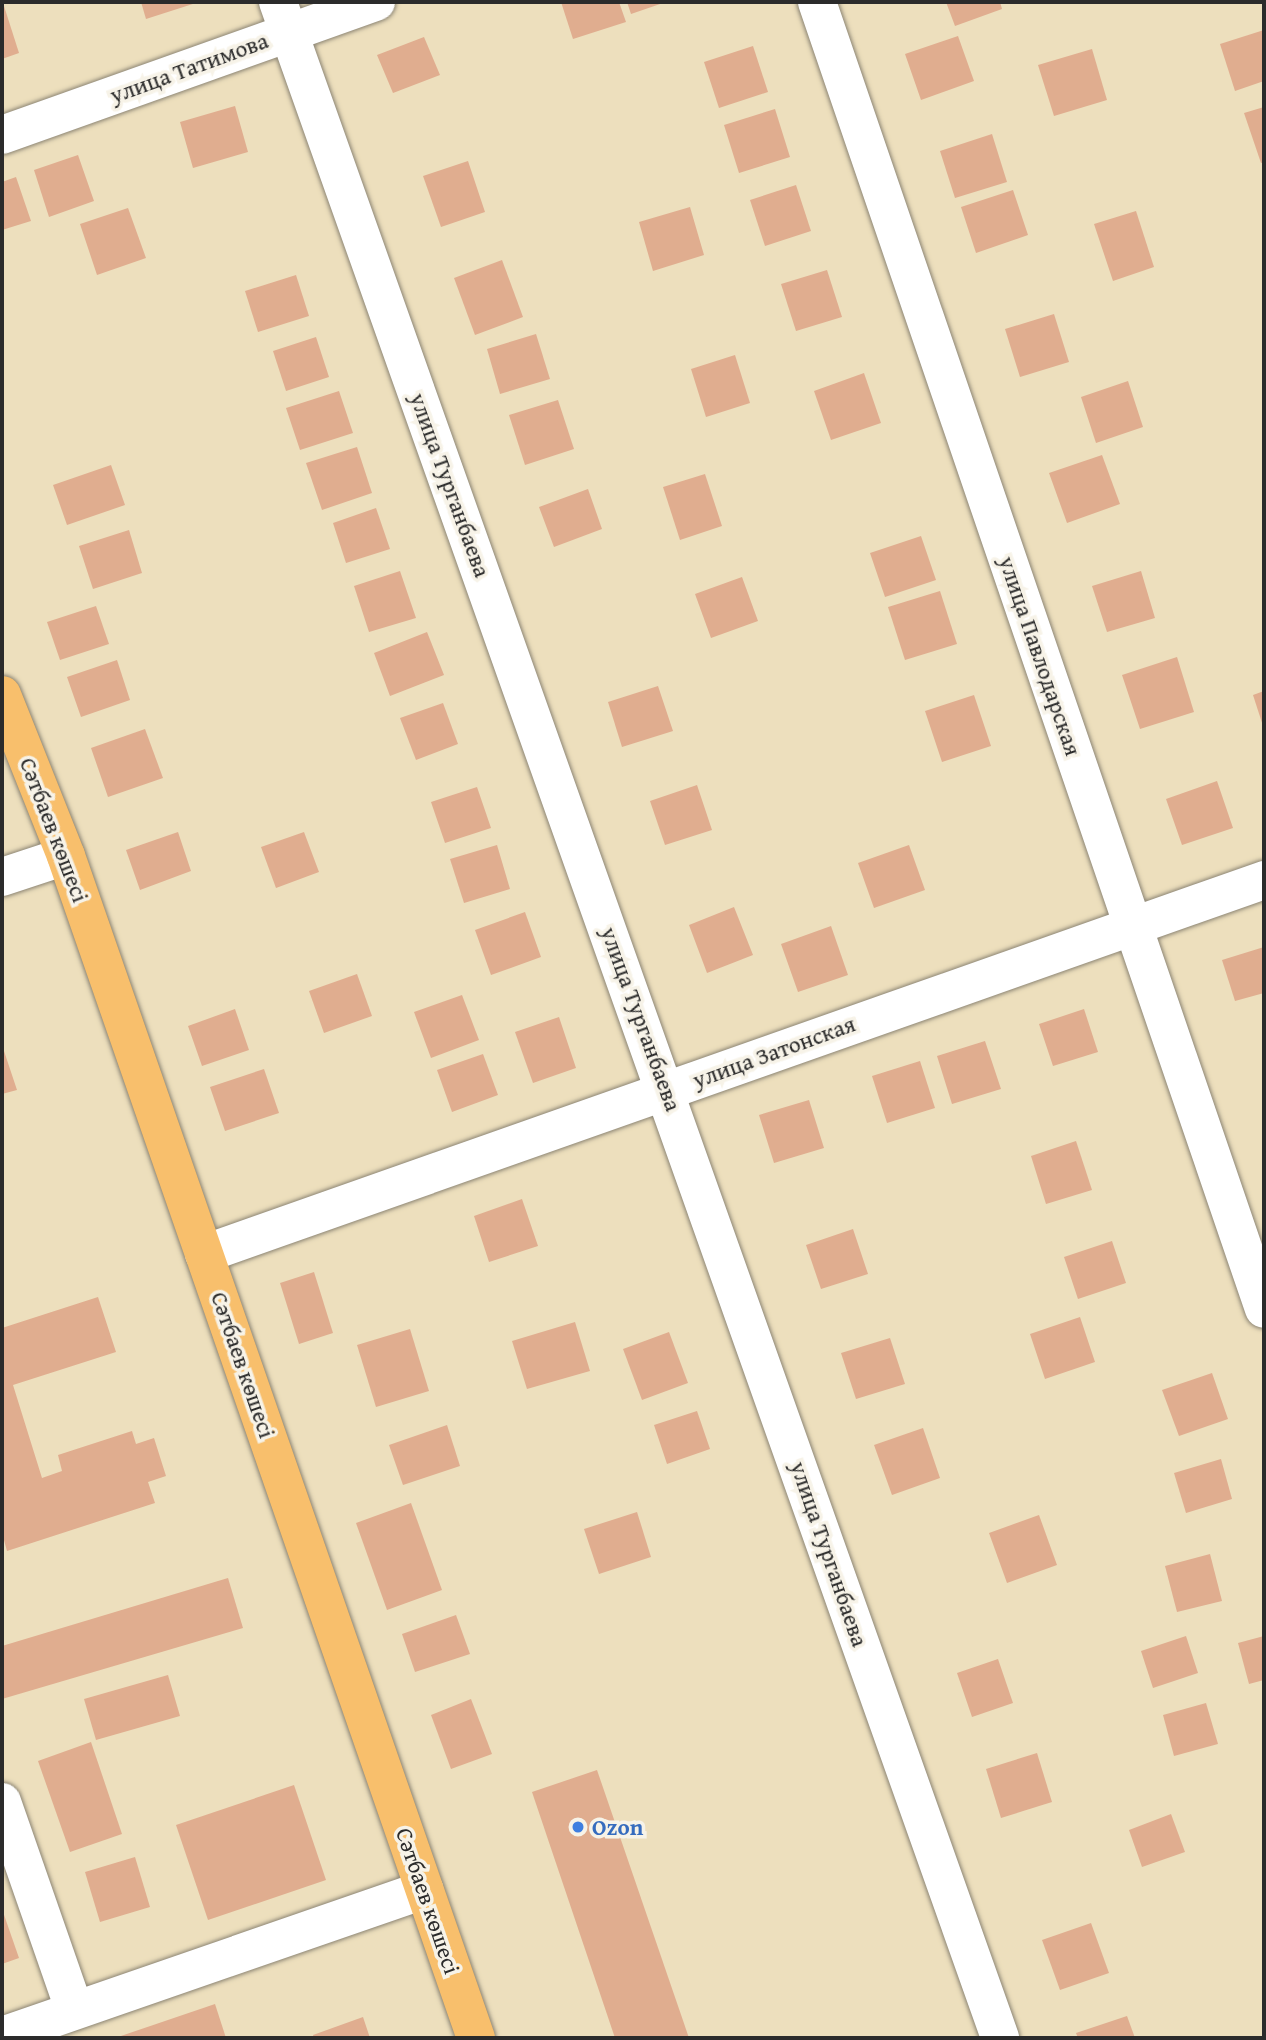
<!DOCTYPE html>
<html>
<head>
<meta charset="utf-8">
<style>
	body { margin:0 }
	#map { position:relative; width:1266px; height:2040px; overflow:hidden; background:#eddfbd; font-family:"Gentium Book Plus",serif }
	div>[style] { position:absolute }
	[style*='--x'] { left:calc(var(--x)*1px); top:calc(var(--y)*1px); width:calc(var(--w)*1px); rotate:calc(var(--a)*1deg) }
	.building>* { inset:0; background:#e0ad8f }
	.roads { filter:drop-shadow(0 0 2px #8c8574) drop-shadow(0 0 2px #8c8574) }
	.minor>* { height:38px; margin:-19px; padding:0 19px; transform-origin:19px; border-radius:19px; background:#fff }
	.major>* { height:38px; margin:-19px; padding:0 19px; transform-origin:19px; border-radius:19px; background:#f8bf6c }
	.dots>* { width:19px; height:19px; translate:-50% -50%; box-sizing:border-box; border:4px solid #f7f3e8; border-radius:50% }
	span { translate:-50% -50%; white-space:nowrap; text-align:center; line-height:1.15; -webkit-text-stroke:7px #f7f3e8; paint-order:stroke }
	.street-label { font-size:23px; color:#2b2b2b }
	.shop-label { font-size:23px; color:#366cbe; font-weight:700 }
	.left { translate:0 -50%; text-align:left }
	.frame { position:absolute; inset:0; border:4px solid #2b2b2b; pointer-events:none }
</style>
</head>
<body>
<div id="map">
	<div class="building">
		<div style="clip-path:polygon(141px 2px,199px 2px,146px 19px)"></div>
		<div style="clip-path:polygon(561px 2px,619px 2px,626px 22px,573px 39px)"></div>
		<div style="clip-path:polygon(627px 2px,666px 2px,631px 14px)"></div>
		<div style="clip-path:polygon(946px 2px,1000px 2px,1002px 9px,955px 26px)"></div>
		<div style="clip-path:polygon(4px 6px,19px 53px,2px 59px,2px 7px)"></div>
		<div style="clip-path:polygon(1264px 30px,1264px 81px,1235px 91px,1220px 44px)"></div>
		<div style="clip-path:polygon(958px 36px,974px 81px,921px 100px,905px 54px)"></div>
		<div style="clip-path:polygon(424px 37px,440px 75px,393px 93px,377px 55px)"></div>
		<div style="clip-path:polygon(753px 46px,768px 92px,719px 108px,704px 62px)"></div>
		<div style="clip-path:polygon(1092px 49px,1107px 100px,1054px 116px,1038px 65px)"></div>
		<div style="clip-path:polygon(235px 106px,248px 152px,193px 168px,180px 122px)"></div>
		<div style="clip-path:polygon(1264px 107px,1264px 162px,1261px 163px,1244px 113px)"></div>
		<div style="clip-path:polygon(775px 109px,790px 157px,739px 173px,724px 125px)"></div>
		<div style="clip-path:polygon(992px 134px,1007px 182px,955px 198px,940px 151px)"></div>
		<div style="clip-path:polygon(78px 155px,94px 201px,49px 217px,34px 170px)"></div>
		<div style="clip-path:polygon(468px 161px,485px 212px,441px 227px,423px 176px)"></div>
		<div style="clip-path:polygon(16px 177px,31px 221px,2px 230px,2px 182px)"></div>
		<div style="clip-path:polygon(796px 185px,811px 231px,765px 246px,750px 200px)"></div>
		<div style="clip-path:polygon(1013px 190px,1028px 235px,976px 253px,961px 207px)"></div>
		<div style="clip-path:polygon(690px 207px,704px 255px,653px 271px,639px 222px)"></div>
		<div style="clip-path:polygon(128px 208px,146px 258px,97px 275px,80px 224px)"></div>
		<div style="clip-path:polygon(1136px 211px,1154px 267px,1113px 281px,1094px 224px)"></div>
		<div style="clip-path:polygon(502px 260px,523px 317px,475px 335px,454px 278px)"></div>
		<div style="clip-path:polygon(827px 270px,842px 317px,796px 331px,781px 284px)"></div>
		<div style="clip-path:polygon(296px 275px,309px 316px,258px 332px,245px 291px)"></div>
		<div style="clip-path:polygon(1054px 314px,1069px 362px,1020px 377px,1005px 329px)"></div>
		<div style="clip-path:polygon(536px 334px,550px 379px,500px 394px,487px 349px)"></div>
		<div style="clip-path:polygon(316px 337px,329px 377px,286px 391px,273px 351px)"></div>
		<div style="clip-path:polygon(735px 355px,750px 403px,706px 417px,691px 369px)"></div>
		<div style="clip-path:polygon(864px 373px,881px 423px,831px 440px,814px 391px)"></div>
		<div style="clip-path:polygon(1128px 381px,1143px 427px,1096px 443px,1081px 397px)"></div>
		<div style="clip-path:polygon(339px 391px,353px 433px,300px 450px,286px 408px)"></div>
		<div style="clip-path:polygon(558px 400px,574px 449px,525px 465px,509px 415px)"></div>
		<div style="clip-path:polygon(357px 447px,372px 493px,322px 510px,306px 463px)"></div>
		<div style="clip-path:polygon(1102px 455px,1120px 504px,1067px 523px,1049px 473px)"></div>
		<div style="clip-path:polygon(111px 465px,125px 505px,67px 525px,53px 485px)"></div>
		<div style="clip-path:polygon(705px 474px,722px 526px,680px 540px,663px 487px)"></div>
		<div style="clip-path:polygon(588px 489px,602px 529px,554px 547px,539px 507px)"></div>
		<div style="clip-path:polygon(376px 508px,390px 549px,346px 563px,333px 523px)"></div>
		<div style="clip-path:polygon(129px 530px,142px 573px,93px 589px,79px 546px)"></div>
		<div style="clip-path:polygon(921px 536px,936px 580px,885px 597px,870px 553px)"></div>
		<div style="clip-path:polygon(400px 571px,416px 618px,369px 632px,354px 586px)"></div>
		<div style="clip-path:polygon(1141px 571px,1155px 618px,1107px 632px,1092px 586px)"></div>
		<div style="clip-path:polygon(742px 577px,758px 621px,711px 638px,695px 594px)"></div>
		<div style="clip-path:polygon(940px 591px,957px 644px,905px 660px,888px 607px)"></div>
		<div style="clip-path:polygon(96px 606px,109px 644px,60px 660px,47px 622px)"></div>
		<div style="clip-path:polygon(427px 632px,444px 675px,390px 696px,374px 653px)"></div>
		<div style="clip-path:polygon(1177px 657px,1194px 712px,1140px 729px,1122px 675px)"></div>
		<div style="clip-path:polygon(117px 660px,130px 700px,81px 717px,67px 677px)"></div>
		<div style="clip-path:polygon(658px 686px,673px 731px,622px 747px,608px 702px)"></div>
		<div style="clip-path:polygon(1264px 691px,1264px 729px,1253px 695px)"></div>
		<div style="clip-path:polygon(974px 695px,991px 746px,942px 762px,925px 711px)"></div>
		<div style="clip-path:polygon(443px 703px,458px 744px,416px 760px,400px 718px)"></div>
		<div style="clip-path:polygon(145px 729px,163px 778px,108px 797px,91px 748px)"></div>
		<div style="clip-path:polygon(1217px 781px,1233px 828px,1182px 845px,1166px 799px)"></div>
		<div style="clip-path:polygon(697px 785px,712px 830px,665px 845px,650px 801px)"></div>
		<div style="clip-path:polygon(477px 787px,491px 828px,445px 843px,431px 802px)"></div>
		<div style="clip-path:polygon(178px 832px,191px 871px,140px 890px,126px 850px)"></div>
		<div style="clip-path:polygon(304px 832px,319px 872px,276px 888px,261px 847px)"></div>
		<div style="clip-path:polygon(497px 845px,510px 889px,464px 903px,450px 859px)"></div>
		<div style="clip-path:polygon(909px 845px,925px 890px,874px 908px,858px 863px)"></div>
		<div style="clip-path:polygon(734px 907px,753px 955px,707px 973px,689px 925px)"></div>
		<div style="clip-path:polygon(525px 912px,541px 957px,491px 975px,475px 930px)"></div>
		<div style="clip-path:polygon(831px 926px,848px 975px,798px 992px,781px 944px)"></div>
		<div style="clip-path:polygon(1264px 947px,1264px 993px,1235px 1001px,1222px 960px)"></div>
		<div style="clip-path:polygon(357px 974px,372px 1016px,324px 1033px,309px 991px)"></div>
		<div style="clip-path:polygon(462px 995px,479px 1040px,431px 1058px,414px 1012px)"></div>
		<div style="clip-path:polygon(235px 1009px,249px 1050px,202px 1066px,188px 1026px)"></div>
		<div style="clip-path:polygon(1084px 1009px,1098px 1052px,1053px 1066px,1039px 1024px)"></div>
		<div style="clip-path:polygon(559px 1017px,576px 1068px,533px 1083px,515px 1032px)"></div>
		<div style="clip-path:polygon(985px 1041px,1001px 1089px,952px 1104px,937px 1056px)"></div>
		<div style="clip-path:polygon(2px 1045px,17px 1090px,2px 1094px)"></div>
		<div style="clip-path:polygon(483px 1054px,498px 1095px,452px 1112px,437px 1070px)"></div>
		<div style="clip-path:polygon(920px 1061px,935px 1108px,887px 1123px,872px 1076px)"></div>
		<div style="clip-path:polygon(264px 1069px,279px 1113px,225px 1131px,210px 1087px)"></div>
		<div style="clip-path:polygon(809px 1100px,824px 1148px,774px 1163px,759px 1115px)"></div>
		<div style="clip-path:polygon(1076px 1141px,1092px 1190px,1046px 1204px,1031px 1156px)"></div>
		<div style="clip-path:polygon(522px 1199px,538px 1246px,489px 1262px,474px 1216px)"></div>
		<div style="clip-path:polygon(853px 1229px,868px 1274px,821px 1289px,806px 1245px)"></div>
		<div style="clip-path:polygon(1112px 1241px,1126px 1283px,1078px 1299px,1064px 1257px)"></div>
		<div style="clip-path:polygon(314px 1272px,333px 1333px,299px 1344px,280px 1283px)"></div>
		<div style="clip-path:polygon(98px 1297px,116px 1352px,13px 1385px,42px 1478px,62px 1471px,58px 1455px,132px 1431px,136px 1444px,154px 1438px,166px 1476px,148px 1482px,155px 1503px,7px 1551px,2px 1533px,2px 1328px)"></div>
		<div style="clip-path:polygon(1080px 1317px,1095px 1362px,1045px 1379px,1030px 1334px)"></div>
		<div style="clip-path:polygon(575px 1322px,590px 1371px,527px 1389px,512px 1341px)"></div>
		<div style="clip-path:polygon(410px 1329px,429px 1391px,376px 1407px,357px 1345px)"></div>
		<div style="clip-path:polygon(669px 1332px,688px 1383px,642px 1400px,623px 1349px)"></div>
		<div style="clip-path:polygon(890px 1338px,905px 1384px,856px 1399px,841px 1353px)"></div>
		<div style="clip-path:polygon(1212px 1373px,1228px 1419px,1179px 1436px,1162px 1390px)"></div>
		<div style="clip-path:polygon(697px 1411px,710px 1449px,667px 1464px,654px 1425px)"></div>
		<div style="clip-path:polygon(447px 1425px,460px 1466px,403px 1485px,389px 1445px)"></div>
		<div style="clip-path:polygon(923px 1428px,940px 1478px,892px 1495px,874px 1445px)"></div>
		<div style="clip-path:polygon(1221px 1459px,1232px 1499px,1186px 1513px,1174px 1473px)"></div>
		<div style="clip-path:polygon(411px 1503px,442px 1590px,387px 1610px,356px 1523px)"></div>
		<div style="clip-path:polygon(637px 1512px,651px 1557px,599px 1574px,584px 1529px)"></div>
		<div style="clip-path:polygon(1039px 1515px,1057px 1565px,1007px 1583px,989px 1533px)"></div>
		<div style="clip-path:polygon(1210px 1554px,1222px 1601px,1177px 1612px,1165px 1566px)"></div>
		<div style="clip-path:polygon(228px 1578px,243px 1628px,2px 1699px,2px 1646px)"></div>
		<div style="clip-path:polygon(456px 1615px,470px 1654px,415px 1672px,402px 1634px)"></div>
		<div style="clip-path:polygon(1186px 1636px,1198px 1673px,1153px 1688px,1141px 1651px)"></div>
		<div style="clip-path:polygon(1264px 1636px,1264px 1680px,1249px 1684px,1238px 1643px)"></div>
		<div style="clip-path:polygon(998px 1659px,1013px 1703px,972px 1717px,957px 1673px)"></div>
		<div style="clip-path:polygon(168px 1675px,180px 1716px,96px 1740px,84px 1699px)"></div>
		<div style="clip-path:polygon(471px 1699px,492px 1754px,451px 1769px,431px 1715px)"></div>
		<div style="clip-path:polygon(1206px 1703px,1218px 1744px,1174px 1756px,1163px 1715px)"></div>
		<div style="clip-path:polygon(91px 1742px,122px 1834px,70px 1852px,38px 1761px)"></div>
		<div style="clip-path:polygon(1037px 1753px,1052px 1802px,1001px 1818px,986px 1769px)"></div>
		<div style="clip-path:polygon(597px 1770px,689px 2038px,615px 2038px,532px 1792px)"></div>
		<div style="clip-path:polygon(294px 1785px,326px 1880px,208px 1920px,176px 1825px)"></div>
		<div style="clip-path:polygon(1171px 1814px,1185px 1852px,1142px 1867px,1129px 1830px)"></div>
		<div style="clip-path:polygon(135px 1857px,150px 1907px,100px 1922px,85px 1872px)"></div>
		<div style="clip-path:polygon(2px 1909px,19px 1958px,2px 1964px)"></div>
		<div style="clip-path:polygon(1091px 1923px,1109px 1973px,1060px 1990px,1042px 1940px)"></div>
		<div style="clip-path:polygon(215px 2004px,226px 2038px,115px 2038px)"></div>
		<div style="clip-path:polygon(1127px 2016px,1135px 2038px,1078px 2038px,1076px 2033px)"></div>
		<div style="clip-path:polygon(363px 2017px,370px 2038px,314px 2038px,313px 2035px)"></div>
	</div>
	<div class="roads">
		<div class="minor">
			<div style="--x:278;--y:2;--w:2160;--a:70.47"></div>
			<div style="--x:817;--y:2;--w:1381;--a:71.12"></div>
			<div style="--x:2;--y:135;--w:397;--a:-19.6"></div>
			<div style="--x:2;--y:877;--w:67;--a:-18.2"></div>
			<div style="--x:204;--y:1254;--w:1124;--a:-19.43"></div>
			<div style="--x:2;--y:1802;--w:219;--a:70.8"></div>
			<div style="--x:2;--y:2036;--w:447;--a:-19.1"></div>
		</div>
		<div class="major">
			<div style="--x:2;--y:695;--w:173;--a:68.3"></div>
			<div style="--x:66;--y:856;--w:1251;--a:70.87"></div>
		</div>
	</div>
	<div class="dots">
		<div style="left:578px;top:1827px;background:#3f7fe0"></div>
	</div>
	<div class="street-label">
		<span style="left:189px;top:68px;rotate:-20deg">улица Татимова</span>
		<span style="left:450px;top:485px;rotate:70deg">улица Турганбаева</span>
		<span style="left:1040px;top:656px;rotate:71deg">улица Павлодарская</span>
		<span style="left:54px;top:830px;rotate:69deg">Сәтбаев көшесі</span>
		<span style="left:641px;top:1019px;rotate:70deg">улица Турганбаева</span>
		<span style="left:774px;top:1052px;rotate:-20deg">улица Затонская</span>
		<span style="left:243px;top:1365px;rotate:71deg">Сәтбаев көшесі</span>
		<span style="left:829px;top:1554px;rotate:71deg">улица Турганбаева</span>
		<span style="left:428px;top:1901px;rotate:71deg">Сәтбаев көшесі</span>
	</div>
	<div class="shop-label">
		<span class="left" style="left:592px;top:1827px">Ozon</span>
	</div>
	<div class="frame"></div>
</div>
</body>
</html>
